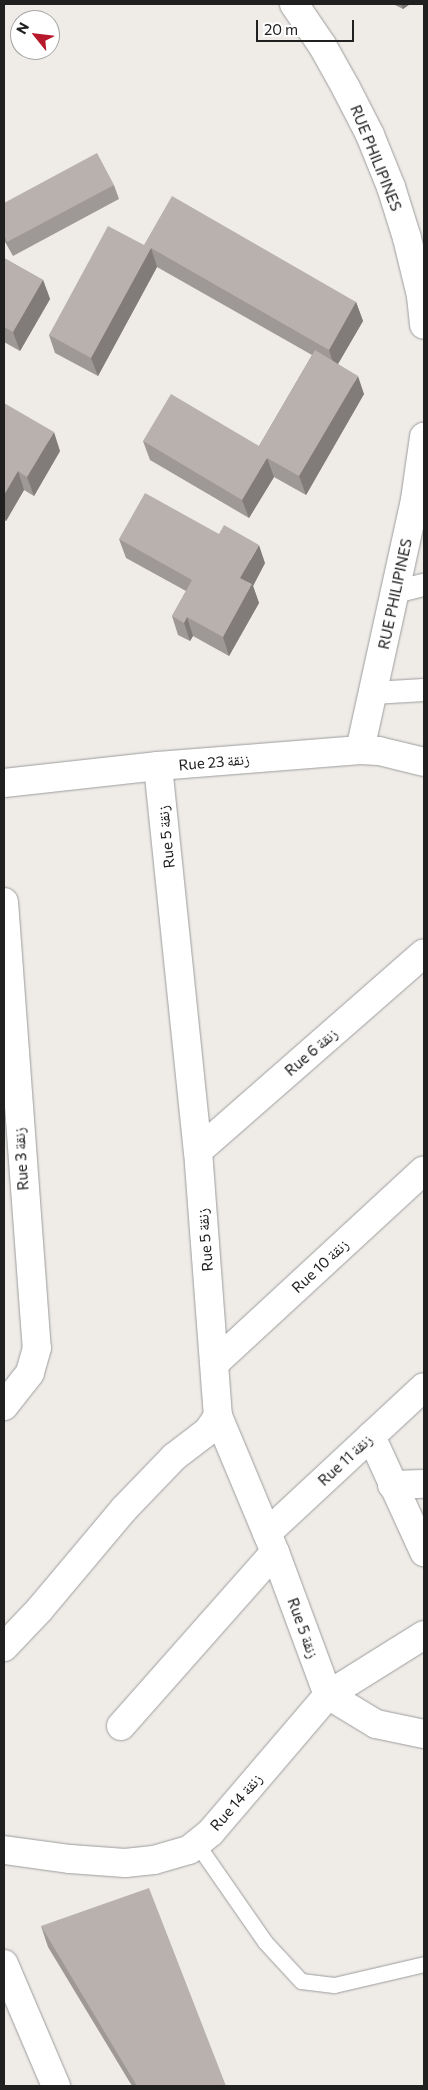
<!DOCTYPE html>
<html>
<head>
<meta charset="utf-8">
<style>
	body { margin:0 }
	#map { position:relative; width:428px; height:2090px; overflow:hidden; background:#efece8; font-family:Commissioner,"Noto Naskh Arabic",sans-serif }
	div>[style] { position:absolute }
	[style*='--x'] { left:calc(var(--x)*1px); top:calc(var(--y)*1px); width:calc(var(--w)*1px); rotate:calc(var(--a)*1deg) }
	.roads { filter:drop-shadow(0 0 1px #9d9d9d) drop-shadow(0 0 1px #9d9d9d) }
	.service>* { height:15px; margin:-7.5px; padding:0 7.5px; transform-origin:7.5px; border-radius:7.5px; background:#fff }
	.pedestrian>* { height:22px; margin:-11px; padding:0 11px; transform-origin:11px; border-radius:11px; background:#fff }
	.minor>* { height:28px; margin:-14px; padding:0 14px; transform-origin:14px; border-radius:14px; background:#fff }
	.wall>* { inset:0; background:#9e9896 }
	.shaded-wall>* { inset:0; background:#817c7a }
	.building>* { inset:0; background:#b8b1ae }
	span { translate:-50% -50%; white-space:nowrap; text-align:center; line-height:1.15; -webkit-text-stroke:4px #fff; paint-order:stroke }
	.street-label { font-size:15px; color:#202020 }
	.frame { position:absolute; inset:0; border:5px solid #202020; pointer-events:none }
	.north { position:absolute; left:10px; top:10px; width:50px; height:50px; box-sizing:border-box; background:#fff; border:1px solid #a6a6a6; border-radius:50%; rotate:299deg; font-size:14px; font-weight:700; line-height:20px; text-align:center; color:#202020 }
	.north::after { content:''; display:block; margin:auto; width:18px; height:22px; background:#b8182c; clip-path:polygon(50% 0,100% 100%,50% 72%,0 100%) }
	.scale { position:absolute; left:256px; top:20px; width:98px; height:22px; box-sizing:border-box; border:2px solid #202020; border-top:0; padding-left:6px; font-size:15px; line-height:18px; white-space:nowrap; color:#202020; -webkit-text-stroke:4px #fff; paint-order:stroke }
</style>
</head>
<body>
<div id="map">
	<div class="roads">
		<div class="service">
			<div style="--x:197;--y:1844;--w:119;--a:55.2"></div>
			<div style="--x:265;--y:1942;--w:53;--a:47.3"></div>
			<div style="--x:301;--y:1981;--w:33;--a:7"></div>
			<div style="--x:334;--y:1985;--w:92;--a:-13.1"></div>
		</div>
		<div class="pedestrian">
			<div style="--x:395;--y:592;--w:30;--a:-14"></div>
			<div style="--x:373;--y:693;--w:51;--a:-3.4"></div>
		</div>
		<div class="minor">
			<div style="--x:294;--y:4;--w:50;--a:55.7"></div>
			<div style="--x:322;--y:45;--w:49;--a:60.8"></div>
			<div style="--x:346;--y:88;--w:53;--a:62.9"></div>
			<div style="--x:370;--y:135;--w:56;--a:68"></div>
			<div style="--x:391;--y:187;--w:53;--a:72.6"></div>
			<div style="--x:407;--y:238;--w:60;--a:76.4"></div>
			<div style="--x:421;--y:296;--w:29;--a:84"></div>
			<div style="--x:360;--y:750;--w:256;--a:-77.6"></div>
			<div style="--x:415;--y:500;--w:64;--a:-81.9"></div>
			<div style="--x:158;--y:766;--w:387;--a:84.1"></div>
			<div style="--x:198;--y:1151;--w:266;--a:85.7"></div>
			<div style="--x:218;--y:1416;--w:147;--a:67.3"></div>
			<div style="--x:275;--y:1552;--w:153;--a:69.7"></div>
			<div style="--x:4;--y:783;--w:155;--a:-6.3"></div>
			<div style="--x:158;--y:766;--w:203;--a:-4.5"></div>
			<div style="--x:360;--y:750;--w:19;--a:3"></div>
			<div style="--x:379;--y:751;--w:46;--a:13.7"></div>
			<div style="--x:4;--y:902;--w:447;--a:85.8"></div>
			<div style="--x:37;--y:1348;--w:26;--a:106"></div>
			<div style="--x:30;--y:1373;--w:42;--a:128.2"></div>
			<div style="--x:198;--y:1151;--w:300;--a:-41.2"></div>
			<div style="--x:215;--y:1363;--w:284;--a:-42.7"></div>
			<div style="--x:371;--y:1436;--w:128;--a:65.4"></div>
			<div style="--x:392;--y:1485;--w:32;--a:-2"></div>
			<div style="--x:267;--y:1533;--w:214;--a:-42.9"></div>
			<div style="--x:4;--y:1647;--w:52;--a:-46.5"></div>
			<div style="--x:40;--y:1609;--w:131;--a:-50"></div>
			<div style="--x:124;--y:1509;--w:72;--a:-46.1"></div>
			<div style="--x:174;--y:1457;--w:43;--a:-37.4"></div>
			<div style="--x:208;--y:1431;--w:18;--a:-56"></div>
			<div style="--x:328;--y:1695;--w:56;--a:31.1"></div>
			<div style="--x:376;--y:1724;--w:49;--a:11.8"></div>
			<div style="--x:121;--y:1726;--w:232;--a:-48.5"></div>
			<div style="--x:4;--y:1850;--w:67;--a:7.8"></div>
			<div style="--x:70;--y:1859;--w:55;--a:4.2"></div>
			<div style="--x:125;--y:1863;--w:29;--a:-6"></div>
			<div style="--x:154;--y:1860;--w:36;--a:-16"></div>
			<div style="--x:189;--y:1850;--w:28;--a:-39"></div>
			<div style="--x:211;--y:1832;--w:180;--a:-49.5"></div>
			<div style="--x:328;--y:1695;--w:113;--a:-32"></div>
			<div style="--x:4;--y:1964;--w:133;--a:66.9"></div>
		</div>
	</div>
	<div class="wall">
		<div style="clip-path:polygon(393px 4px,410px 4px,403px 9px)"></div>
		<div style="clip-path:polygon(114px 185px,119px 199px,13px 256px,4px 240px,4px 203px)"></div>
		<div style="clip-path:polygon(144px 245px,356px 302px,363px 321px,338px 364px,364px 394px,306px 495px,274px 477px,249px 518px,150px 460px,143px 441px,259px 446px,312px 355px,157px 267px,98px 376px,55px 353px,49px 335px)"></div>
		<div style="clip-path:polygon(4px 258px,43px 280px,50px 299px,20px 351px,4px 342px)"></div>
		<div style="clip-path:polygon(4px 403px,60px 451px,34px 496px,24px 490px,6px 521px,4px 520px)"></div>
		<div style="clip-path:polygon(119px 539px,265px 563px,253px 586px,259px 603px,229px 656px,193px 636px,190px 641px,178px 635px,172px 616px,186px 591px,126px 558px)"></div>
		<div style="clip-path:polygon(41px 1926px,226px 2086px,132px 2086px,48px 1947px)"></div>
	</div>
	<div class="shaded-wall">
		<div style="clip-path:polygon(401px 4px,410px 4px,403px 9px)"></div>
		<div style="clip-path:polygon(151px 248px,157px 267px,98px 376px,91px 358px)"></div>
		<div style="clip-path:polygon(43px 280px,50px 299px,20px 351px,13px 332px)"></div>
		<div style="clip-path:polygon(356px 302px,363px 321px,335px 369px,329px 350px)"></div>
		<div style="clip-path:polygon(358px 376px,364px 394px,306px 495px,299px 476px)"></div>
		<div style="clip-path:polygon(54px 432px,60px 451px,34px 496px,27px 477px)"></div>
		<div style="clip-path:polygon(267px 458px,274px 477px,249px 518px,242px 500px)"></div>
		<div style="clip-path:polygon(18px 471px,24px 490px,6px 521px,4px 516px,4px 495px)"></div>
		<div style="clip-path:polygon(259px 545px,265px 563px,253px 586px,259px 603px,229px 656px,223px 637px,240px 578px)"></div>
		<div style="clip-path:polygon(187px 617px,193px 636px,190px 641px,184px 623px)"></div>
	</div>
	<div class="building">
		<div style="clip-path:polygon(97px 153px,114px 185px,7px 242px,4px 235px,4px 203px)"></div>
		<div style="clip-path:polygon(172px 196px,356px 302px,329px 350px,151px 248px,91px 358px,49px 335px,108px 226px,144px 245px)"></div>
		<div style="clip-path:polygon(4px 258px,43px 280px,13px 332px,4px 327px)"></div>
		<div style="clip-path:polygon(315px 350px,358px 376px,299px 476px,267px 458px,242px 500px,143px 441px,171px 394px,259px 446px)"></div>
		<div style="clip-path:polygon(4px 403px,54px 432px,27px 477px,18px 471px,4px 495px)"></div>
		<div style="clip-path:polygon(145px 493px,219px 534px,224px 525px,259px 545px,240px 578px,252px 584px,223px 637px,187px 617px,184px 623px,172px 616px,192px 580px,119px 539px)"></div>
		<div style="clip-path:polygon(149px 1888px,226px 2086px,137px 2086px,41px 1926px)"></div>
	</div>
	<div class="street-label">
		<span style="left:376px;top:158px;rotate:68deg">RUE PHILIPINES</span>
		<span style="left:395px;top:594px;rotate:-78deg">RUE PHILIPINES</span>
		<span style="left:214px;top:762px;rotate:-5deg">Rue 23 زنقة</span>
		<span style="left:166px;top:837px;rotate:-96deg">Rue 5 زنقة</span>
		<span style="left:311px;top:1052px;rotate:-41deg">Rue 6 زنقة</span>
		<span style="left:21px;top:1159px;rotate:-94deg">Rue 3 زنقة</span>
		<span style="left:205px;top:1240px;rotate:-95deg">Rue 5 زنقة</span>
		<span style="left:320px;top:1266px;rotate:-43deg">Rue 10 زنقة</span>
		<span style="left:345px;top:1460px;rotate:-43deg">Rue 11 زنقة</span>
		<span style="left:303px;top:1628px;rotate:70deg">Rue 5 زنقة</span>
		<span style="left:236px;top:1802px;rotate:-49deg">Rue 14 زنقة</span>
	</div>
	<div class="frame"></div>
	<div class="north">N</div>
	<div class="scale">20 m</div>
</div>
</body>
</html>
